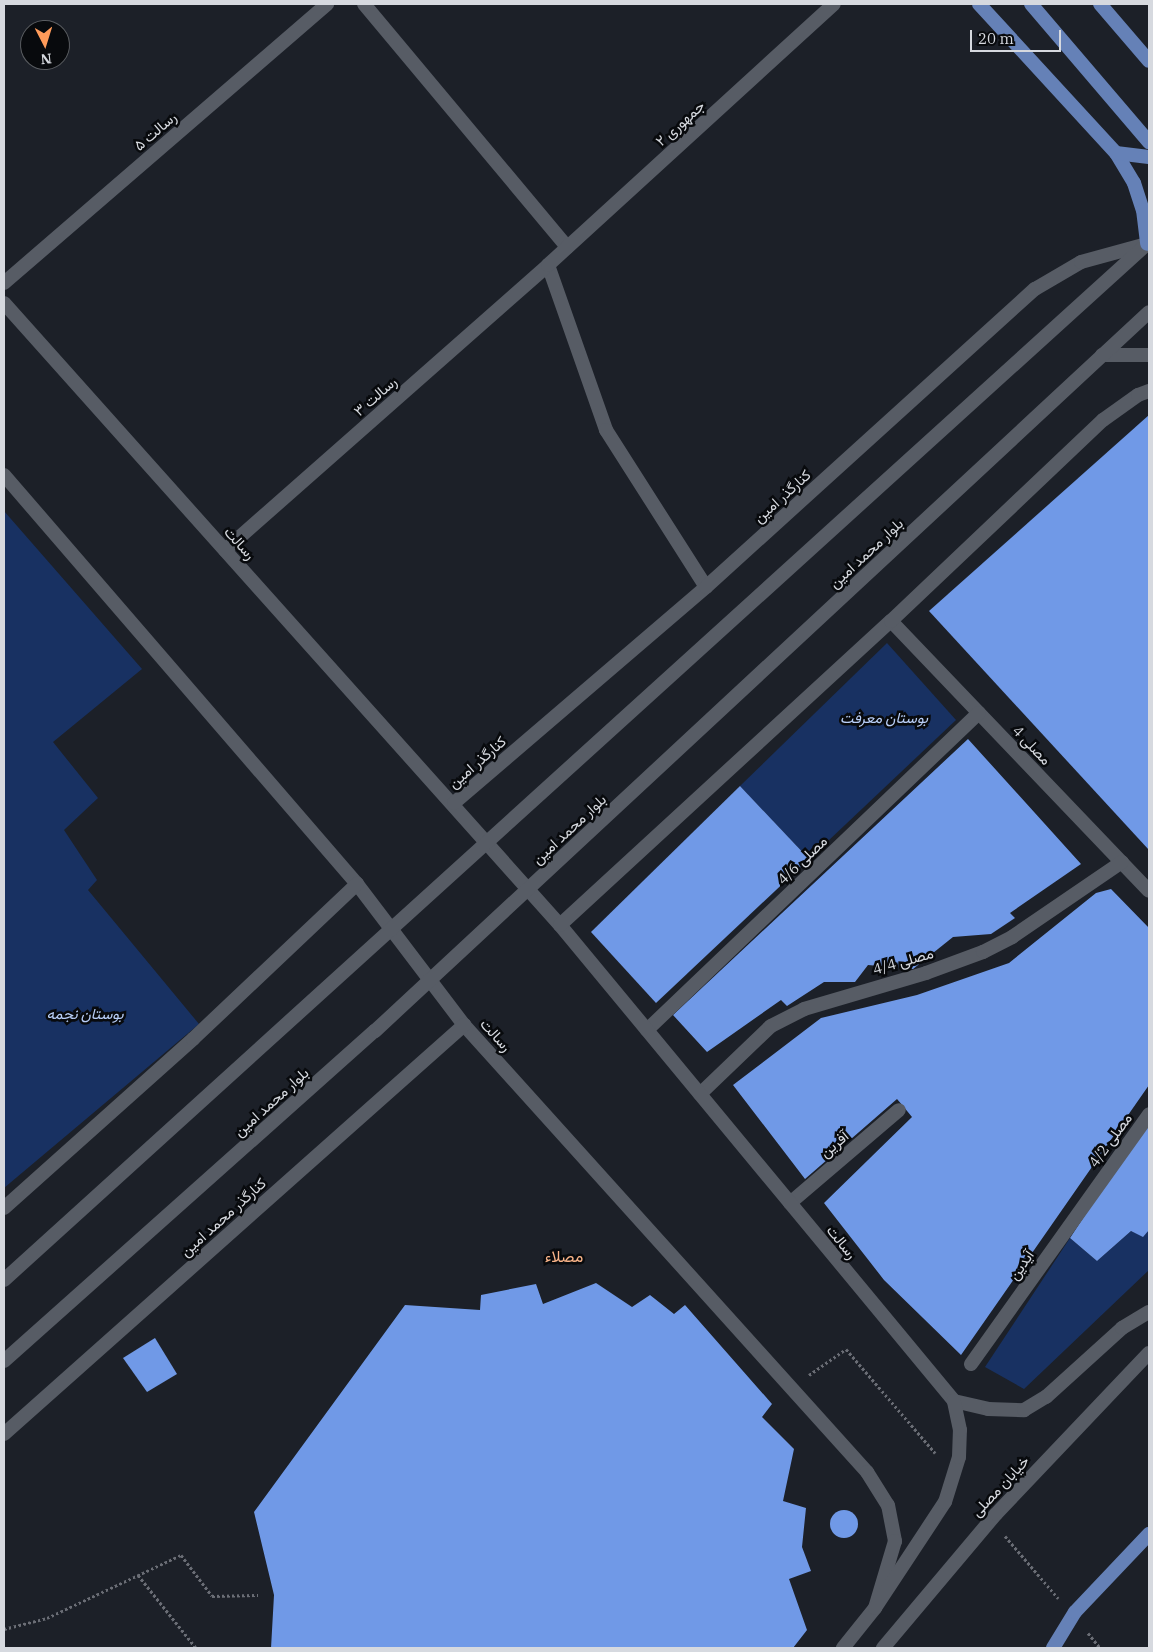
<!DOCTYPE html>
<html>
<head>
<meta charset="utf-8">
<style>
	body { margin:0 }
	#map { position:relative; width:1153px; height:1652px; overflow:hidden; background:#1c2028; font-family:"IBM Plex Serif",Vazirmatn,serif }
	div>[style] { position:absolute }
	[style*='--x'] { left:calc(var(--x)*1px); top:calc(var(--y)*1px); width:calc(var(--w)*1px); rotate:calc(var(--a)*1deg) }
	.green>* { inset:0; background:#183162 }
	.building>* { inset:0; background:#7099e7 }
	.round { border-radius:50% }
	.path>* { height:3px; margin-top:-1.5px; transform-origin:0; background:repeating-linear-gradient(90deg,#6a6d75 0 2.5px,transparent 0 5px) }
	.service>* { height:14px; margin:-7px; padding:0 7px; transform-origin:7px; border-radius:7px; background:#575c65 }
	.minor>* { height:14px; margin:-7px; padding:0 7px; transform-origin:7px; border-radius:7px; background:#575c65 }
	.tertiary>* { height:14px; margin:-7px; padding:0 7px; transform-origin:7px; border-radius:7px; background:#575c65 }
	.secondary>* { height:14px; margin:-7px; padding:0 7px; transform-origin:7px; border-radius:7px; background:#575c65 }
	.primary>* { height:14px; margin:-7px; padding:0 7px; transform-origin:7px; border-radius:7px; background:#6581b7 }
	span { translate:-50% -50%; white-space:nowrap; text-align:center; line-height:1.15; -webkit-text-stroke:5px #080a0d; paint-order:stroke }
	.street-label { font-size:15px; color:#d6d9df }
	.park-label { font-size:15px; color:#b8cef7; font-style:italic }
	.neighbourhood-label { font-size:16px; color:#fbb58a }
	.frame { position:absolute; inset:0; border:5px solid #d6d9df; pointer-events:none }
	.north { position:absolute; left:20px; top:20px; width:50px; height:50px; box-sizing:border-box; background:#080a0d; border:1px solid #5a5d61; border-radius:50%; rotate:175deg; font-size:14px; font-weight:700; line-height:20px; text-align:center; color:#d6d9df }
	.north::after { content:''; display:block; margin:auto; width:18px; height:22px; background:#ff9b5a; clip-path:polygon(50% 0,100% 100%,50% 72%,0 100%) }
	.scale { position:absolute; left:970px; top:30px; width:91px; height:22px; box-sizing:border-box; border:2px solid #d6d9df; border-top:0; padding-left:6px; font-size:15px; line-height:18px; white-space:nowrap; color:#d6d9df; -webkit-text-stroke:4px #080a0d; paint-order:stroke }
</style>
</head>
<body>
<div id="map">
	<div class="green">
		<div style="clip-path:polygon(4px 511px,142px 669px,53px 742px,98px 798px,64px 830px,97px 880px,88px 890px,199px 1024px,4px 1188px)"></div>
		<div style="clip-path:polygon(887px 643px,956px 720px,809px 859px,740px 786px)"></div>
		<div style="clip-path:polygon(1149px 1230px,1149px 1270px,1024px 1389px,985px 1367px,1070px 1238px,1097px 1261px,1131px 1231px,1143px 1236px)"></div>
	</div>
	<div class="building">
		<div style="clip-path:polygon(1149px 415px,1149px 850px,929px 611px)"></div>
		<div style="clip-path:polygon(968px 739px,1081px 864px,1010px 913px,1015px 918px,991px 934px,953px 937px,913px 969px,868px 965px,855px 982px,824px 982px,787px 1006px,781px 1000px,707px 1052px,673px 1015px)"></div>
		<div style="clip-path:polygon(740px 786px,809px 859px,656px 1003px,591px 932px)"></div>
		<div style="clip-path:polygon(1111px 889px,1149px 928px,1149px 1085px,961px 1355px,884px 1280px,824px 1203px,912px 1117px,903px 1106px,897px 1099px,805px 1179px,733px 1085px,821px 1018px,917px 995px,1009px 963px,1096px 893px)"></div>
		<div style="clip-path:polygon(1149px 1118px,1149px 1230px,1143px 1237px,1131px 1231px,1097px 1261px,1070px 1238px)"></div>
		<div style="clip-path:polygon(596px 1283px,632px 1307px,650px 1295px,674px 1314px,685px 1305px,772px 1404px,762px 1417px,794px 1449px,783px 1501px,806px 1508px,802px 1547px,811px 1571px,789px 1579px,807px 1630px,793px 1648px,271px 1648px,274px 1595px,254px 1512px,405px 1305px,480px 1310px,481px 1295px,536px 1284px,543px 1304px)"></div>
		<div style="clip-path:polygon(155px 1338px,177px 1374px,147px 1392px,123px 1358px)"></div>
		<div class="round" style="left:830px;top:1510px;width:28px;height:28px"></div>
	</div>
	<div class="path">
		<div style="--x:809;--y:1375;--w:45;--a:-35.1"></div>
		<div style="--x:846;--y:1349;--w:137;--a:49.4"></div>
		<div style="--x:1005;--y:1536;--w:82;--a:49.5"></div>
		<div style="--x:138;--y:1575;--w:93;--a:51.5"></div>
		<div style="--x:4;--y:1629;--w:44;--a:-14.3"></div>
		<div style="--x:47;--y:1618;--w:148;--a:-25.2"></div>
		<div style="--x:181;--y:1555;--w:51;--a:52.9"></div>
		<div style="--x:212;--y:1596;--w:46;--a:-1.2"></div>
		<div style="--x:1088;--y:1633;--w:19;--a:51"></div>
	</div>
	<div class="service">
		<div style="--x:790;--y:1203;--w:143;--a:-40.5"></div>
	</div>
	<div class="minor">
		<div style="--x:364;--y:4;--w:317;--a:50.1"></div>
		<div style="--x:548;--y:265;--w:175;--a:70.6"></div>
		<div style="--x:606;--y:430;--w:186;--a:57.5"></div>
		<div style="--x:4;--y:283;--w:427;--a:-40.8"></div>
		<div style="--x:225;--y:550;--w:431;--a:-41.4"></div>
		<div style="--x:548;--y:265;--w:387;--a:-42.4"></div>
		<div style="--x:891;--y:621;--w:373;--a:46.3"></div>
		<div style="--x:647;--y:1030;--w:459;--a:-43.7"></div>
		<div style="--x:700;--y:1094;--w:98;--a:-43.8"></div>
		<div style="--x:771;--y:1026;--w:37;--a:-27"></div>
		<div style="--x:804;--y:1009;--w:127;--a:-16.4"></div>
		<div style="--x:926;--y:973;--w:61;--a:-20.2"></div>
		<div style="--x:983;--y:952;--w:33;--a:-27"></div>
		<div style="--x:1012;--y:937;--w:133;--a:-34.3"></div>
		<div style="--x:971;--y:1364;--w:307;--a:-54.5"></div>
	</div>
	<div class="tertiary">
		<div style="--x:4;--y:303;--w:834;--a:48.21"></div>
		<div style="--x:560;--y:925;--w:618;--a:50.38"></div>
		<div style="--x:954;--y:1401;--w:35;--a:13"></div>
		<div style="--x:988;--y:1409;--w:36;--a:2"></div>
		<div style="--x:1024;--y:1410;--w:26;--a:-31"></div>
		<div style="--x:1046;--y:1397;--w:103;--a:-42.2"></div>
		<div style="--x:1122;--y:1328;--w:31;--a:-31"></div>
		<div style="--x:4;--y:475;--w:540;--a:49.2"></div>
		<div style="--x:357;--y:884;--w:177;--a:52.8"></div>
		<div style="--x:464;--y:1025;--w:602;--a:47.96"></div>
		<div style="--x:867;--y:1472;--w:39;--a:58"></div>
		<div style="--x:888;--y:1505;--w:37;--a:79"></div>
		<div style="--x:895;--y:1541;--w:70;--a:106.6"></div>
		<div style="--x:454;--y:803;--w:332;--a:-40.6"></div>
		<div style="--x:706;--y:587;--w:444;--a:-42.2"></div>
		<div style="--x:1035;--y:289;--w:53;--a:-30.4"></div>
		<div style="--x:1081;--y:262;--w:68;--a:-15.3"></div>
		<div style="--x:560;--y:925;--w:449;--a:-42.6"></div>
		<div style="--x:891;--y:621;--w:292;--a:-43.5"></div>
		<div style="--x:1103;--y:420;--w:43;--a:-35.5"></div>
		<div style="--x:1138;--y:395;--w:12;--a:-20"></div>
		<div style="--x:4;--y:1208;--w:254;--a:-41.8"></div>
		<div style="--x:193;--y:1039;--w:226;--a:-43.4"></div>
		<div style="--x:4;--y:1434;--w:616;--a:-41.64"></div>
		<div style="--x:843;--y:1648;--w:51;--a:-51.3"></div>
		<div style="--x:875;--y:1608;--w:127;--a:-56.6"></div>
		<div style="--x:945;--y:1502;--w:47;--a:-72.7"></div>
		<div style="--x:959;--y:1457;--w:27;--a:-88"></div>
		<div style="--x:960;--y:1430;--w:30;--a:-102"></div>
	</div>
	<div class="secondary">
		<div style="--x:1102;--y:355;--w:47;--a:0"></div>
		<div style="--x:4;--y:1280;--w:1545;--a:-42.19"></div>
		<div style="--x:4;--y:1361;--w:497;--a:-41.7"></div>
		<div style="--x:375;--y:1031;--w:1056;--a:-42.89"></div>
		<div style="--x:883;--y:1648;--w:175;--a:-49.9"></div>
		<div style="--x:996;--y:1514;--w:222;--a:-46.5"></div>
	</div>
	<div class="primary">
		<div style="--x:979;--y:4;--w:202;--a:47.4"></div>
		<div style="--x:1116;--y:153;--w:35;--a:59"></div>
		<div style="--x:1134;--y:183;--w:28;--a:72"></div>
		<div style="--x:1143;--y:210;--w:34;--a:83"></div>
		<div style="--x:1031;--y:4;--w:182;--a:49.5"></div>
		<div style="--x:1100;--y:4;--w:75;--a:49.3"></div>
		<div style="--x:1116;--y:153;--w:33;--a:7"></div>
		<div style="--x:1053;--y:1648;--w:42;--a:-58.6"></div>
		<div style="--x:1075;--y:1612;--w:108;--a:-46.5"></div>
	</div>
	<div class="street-label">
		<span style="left:680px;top:123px;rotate:-42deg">جمهوری ۲</span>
		<span style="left:155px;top:131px;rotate:-41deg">رسالت ۵</span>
		<span style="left:375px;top:396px;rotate:-41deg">رسالت ۳</span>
		<span style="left:782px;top:496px;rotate:-42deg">کنارگذر امین</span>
		<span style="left:240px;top:543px;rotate:48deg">رسالت</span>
		<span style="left:866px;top:553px;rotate:-43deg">بلوار محمد امین</span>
		<span style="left:1032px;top:745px;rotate:46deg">مصلی 4</span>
		<span style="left:477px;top:762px;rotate:-41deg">کنارگذر امین</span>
		<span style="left:569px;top:829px;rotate:-43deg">بلوار محمد امین</span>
		<span style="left:802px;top:860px;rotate:-44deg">مصلی 4/6</span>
		<span style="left:903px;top:961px;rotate:-16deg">مصلی 4/4</span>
		<span style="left:496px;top:1035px;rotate:48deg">رسالت</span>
		<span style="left:271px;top:1102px;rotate:-42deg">بلوار محمد امین</span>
		<span style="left:1110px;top:1140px;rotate:-54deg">مصلی 4/2</span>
		<span style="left:834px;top:1144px;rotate:-40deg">آفرین</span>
		<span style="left:223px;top:1217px;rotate:-42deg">کنارگذر محمد امین</span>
		<span style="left:842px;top:1242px;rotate:51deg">رسالت</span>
		<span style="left:1021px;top:1265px;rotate:-55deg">آیدین</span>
		<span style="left:1000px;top:1486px;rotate:-47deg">خیابان مصلی</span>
	</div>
	<div class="park-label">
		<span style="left:884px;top:718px">بوستان معرفت</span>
		<span style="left:85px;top:1014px">بوستان نجمه</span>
	</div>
	<div class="neighbourhood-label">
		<span style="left:564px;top:1256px">مصلاء</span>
	</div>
	<div class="frame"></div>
	<div class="north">N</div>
	<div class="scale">20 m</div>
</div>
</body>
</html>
